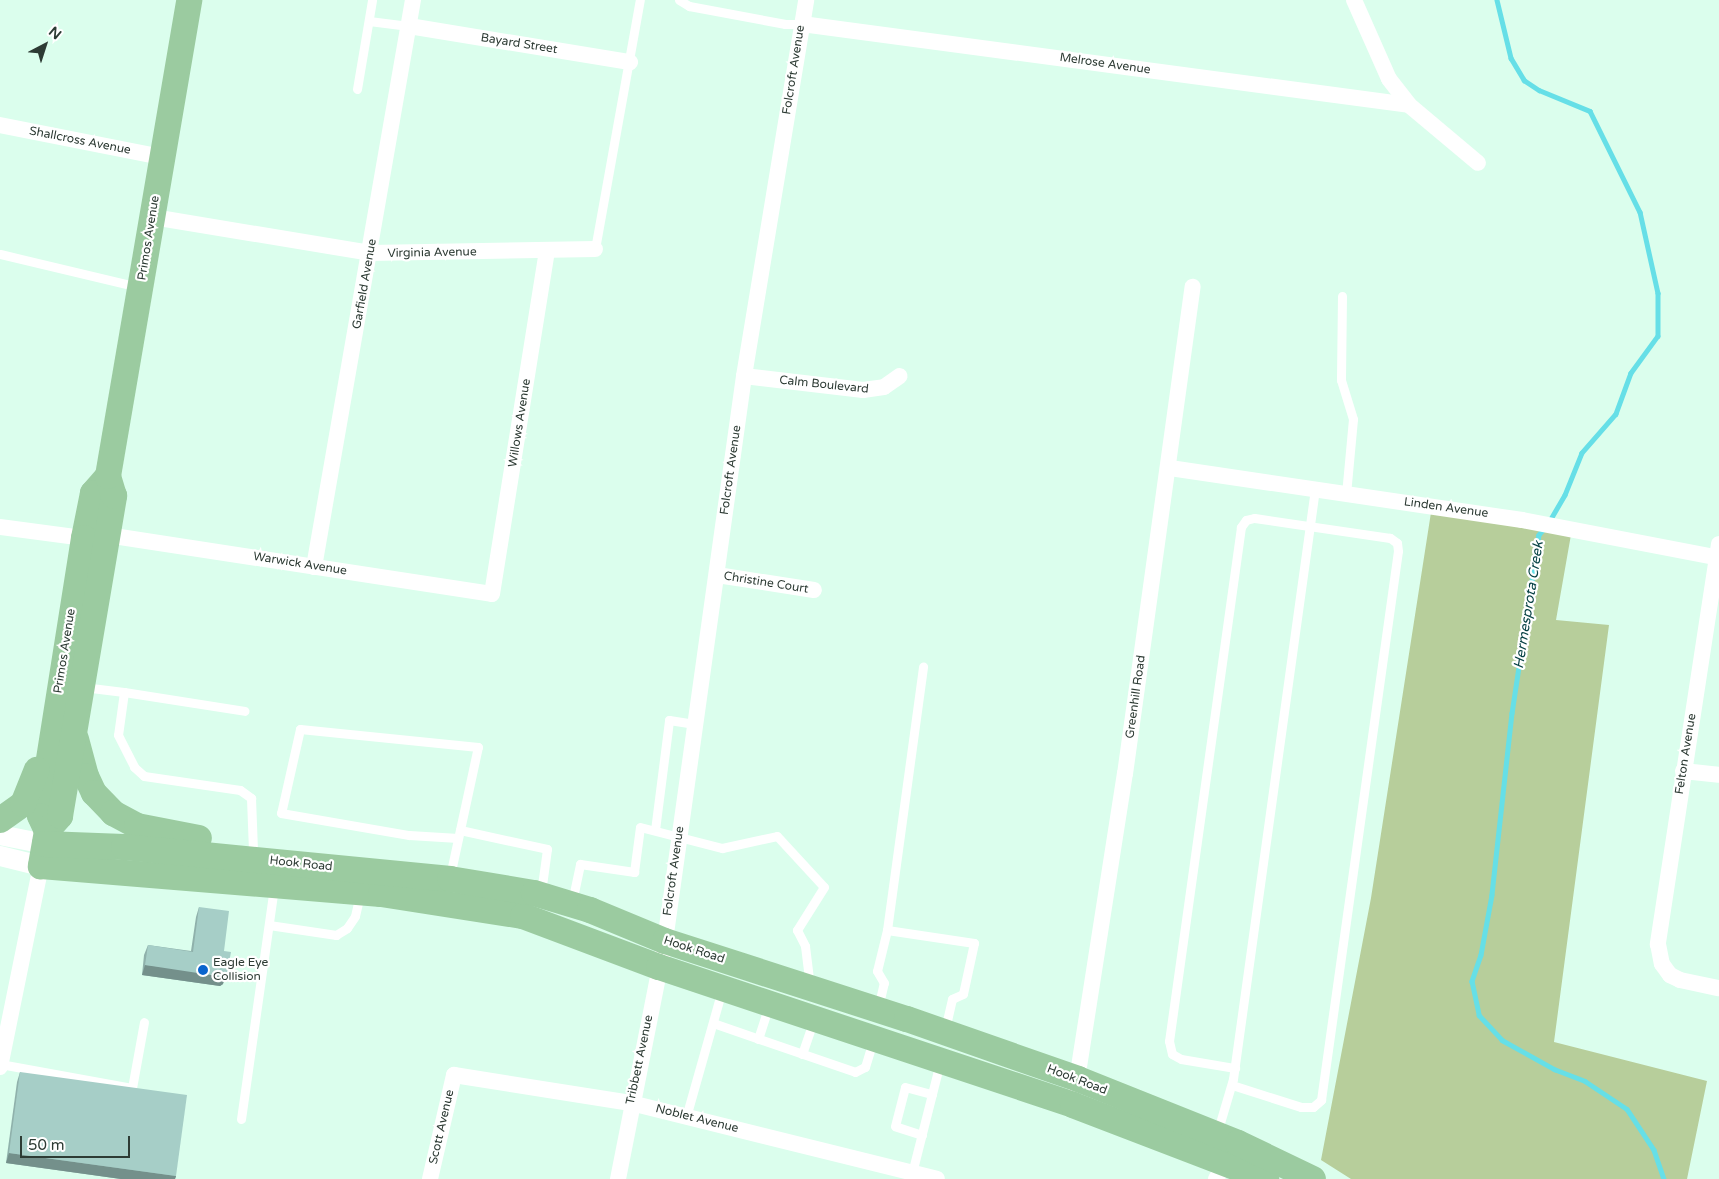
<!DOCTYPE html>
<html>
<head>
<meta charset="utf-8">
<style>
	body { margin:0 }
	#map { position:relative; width:1719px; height:1179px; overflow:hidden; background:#dbfeed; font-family:"Varela Round",sans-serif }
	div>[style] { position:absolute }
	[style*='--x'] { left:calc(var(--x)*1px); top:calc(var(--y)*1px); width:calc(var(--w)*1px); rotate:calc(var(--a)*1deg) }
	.green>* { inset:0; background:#b7ce9b }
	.stream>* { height:4.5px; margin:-2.25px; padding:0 2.25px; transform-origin:2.25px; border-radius:2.25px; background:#66dfe7 }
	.service>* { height:9px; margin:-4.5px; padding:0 4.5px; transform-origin:4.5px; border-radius:4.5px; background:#fff }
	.minor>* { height:16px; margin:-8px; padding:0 8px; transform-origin:8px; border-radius:8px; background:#fff }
	.tertiary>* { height:20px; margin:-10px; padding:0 10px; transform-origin:10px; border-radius:10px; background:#fff }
	.primary>* { height:26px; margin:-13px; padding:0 13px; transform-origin:13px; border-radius:13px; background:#9bcba0 }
	.wall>* { inset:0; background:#8fb1ab }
	.shaded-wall>* { inset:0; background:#74908b }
	.building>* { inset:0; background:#a6cec7 }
	.dots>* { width:14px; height:14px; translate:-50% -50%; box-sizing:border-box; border:2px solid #fff; border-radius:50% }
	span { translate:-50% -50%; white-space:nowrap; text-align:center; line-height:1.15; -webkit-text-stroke:4.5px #fff; paint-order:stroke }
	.street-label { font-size:12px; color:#2d3b34 }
	.poi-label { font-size:12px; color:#2d3b34 }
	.left { translate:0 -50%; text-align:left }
	.water-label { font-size:14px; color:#094346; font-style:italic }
	.north { position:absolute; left:20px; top:20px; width:50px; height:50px; -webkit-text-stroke:4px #fff; paint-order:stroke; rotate:40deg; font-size:14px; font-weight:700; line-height:20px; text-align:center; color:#2d3b34 }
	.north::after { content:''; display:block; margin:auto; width:18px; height:22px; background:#2d3b34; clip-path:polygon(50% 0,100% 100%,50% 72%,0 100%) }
	.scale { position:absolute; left:20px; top:1136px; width:110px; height:22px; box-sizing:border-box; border:2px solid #2d3b34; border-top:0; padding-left:6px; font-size:15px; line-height:18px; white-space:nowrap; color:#2d3b34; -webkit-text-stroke:4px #fff; paint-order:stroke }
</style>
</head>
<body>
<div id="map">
	<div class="green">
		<div style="clip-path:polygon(1432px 506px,1572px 529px,1556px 620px,1609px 625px,1554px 1042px,1707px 1081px,1687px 1179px,1351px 1179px,1321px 1160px,1371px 898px)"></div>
	</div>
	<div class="stream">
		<div style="--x:1497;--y:0;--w:60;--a:76.4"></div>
		<div style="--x:1511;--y:58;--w:26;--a:59"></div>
		<div style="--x:1524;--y:80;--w:18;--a:34"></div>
		<div style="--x:1539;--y:90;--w:55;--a:22.4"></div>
		<div style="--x:1590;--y:111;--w:113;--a:63.7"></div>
		<div style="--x:1640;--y:212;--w:83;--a:77.5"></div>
		<div style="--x:1658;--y:293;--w:43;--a:90"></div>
		<div style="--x:1658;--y:336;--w:46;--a:126.1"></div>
		<div style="--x:1631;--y:373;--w:44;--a:110.1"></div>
		<div style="--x:1616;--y:414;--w:52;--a:131.1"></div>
		<div style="--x:1582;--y:453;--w:45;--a:112"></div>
		<div style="--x:1565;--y:495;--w:30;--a:120"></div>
		<div style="--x:1544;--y:529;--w:8;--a:130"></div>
		<div style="--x:1539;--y:535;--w:180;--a:98.6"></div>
		<div style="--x:1512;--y:713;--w:183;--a:96.3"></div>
		<div style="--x:1492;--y:895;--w:61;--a:100.4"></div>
		<div style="--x:1481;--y:955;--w:28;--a:109"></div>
		<div style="--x:1472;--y:981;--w:35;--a:78"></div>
		<div style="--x:1479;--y:1015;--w:34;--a:47"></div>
		<div style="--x:1502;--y:1040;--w:60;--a:29.1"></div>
		<div style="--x:1554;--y:1069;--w:33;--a:21"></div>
		<div style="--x:1585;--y:1081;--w:50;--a:33.7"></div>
		<div style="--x:1627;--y:1109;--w:49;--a:56.6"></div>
		<div style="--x:1654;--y:1150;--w:31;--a:71"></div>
	</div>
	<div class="service">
		<div style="--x:679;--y:0;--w:12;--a:31"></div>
		<div style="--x:689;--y:6;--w:98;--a:10.6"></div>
		<div style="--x:785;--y:24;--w:17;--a:0"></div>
		<div style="--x:369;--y:21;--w:40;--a:7.1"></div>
		<div style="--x:357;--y:89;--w:90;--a:-80.4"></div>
		<div style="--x:595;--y:249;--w:253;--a:-79.8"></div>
		<div style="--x:0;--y:254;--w:142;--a:13.4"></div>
		<div style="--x:1342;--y:296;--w:84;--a:90.7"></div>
		<div style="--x:1341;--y:380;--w:41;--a:72.9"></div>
		<div style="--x:1353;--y:419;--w:75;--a:95.3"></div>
		<div style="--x:83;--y:687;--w:41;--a:7"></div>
		<div style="--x:124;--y:692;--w:43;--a:97.9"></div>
		<div style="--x:118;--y:735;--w:36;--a:63"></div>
		<div style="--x:134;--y:767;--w:13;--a:42"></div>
		<div style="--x:144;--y:776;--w:97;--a:8.3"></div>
		<div style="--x:240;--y:790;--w:14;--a:36"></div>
		<div style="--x:251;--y:798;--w:52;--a:87.8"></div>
		<div style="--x:124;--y:692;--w:122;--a:8.9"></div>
		<div style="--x:460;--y:830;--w:89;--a:12.3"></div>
		<div style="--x:547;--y:849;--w:44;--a:97.8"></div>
		<div style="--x:655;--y:830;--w:111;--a:-82.7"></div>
		<div style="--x:669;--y:720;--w:26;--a:9"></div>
		<div style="--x:450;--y:876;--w:132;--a:-77.8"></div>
		<div style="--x:478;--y:747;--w:179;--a:-174.2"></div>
		<div style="--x:300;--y:729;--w:86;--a:102.7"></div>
		<div style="--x:281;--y:813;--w:130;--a:9.8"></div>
		<div style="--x:409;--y:835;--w:49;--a:3.5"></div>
		<div style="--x:572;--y:902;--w:39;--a:-78"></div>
		<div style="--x:580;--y:864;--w:55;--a:8.4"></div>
		<div style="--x:634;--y:872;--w:45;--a:-82.4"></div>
		<div style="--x:640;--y:827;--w:85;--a:14.4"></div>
		<div style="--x:722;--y:848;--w:56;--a:-12.3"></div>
		<div style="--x:777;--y:836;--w:69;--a:47.3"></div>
		<div style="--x:824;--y:887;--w:51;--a:122.1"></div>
		<div style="--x:797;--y:930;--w:18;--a:63"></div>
		<div style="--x:805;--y:946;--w:39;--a:83"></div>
		<div style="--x:269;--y:925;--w:68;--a:8.5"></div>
		<div style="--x:336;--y:935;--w:13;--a:-32"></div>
		<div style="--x:347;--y:928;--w:14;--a:-56"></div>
		<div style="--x:355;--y:916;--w:22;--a:-77"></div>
		<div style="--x:887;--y:930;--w:266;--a:-82.2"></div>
		<div style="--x:878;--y:1008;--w:26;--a:-77"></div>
		<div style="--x:884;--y:983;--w:14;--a:-120"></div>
		<div style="--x:877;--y:971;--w:42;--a:-76.3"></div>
		<div style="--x:887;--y:930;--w:88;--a:8.5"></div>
		<div style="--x:974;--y:943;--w:52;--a:102.2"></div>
		<div style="--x:963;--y:994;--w:12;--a:156"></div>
		<div style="--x:952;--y:999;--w:31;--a:103"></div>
		<div style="--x:713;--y:1023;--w:150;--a:19"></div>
		<div style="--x:855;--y:1072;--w:11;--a:-27"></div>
		<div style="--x:865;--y:1067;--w:27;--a:-73"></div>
		<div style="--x:758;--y:1039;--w:36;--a:-72"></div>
		<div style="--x:802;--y:1054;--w:34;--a:-71"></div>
		<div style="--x:0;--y:1064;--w:134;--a:10.3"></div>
		<div style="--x:132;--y:1088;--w:67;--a:-79.7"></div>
		<div style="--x:1232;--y:1085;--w:72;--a:17.7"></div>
		<div style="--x:1301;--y:1107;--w:12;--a:0"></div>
		<div style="--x:1313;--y:1107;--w:11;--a:-41"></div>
		<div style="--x:1321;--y:1100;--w:554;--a:-82.02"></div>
		<div style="--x:1398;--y:551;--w:8;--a:-97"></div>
		<div style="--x:1397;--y:543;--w:9;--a:-144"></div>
		<div style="--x:1390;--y:538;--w:137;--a:-171.6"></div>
		<div style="--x:1254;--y:518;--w:8;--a:166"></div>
		<div style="--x:1246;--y:520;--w:9;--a:126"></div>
		<div style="--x:1241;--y:527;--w:519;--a:97.97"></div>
		<div style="--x:1169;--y:1041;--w:13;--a:77"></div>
		<div style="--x:1172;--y:1054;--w:10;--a:29"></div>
		<div style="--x:1181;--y:1059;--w:55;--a:9.5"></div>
		<div style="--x:686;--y:1117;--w:132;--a:-74.2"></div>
		<div style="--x:241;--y:1119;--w:234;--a:-81.9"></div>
		<div style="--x:1217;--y:1133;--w:56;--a:-73.5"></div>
		<div style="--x:1233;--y:1079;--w:596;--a:-82.09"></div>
		<div style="--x:922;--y:1135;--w:28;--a:-162"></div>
		<div style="--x:895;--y:1126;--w:40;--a:-75.6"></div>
		<div style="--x:905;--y:1087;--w:28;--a:15"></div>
		<div style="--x:912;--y:1173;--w:114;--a:-75.8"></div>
	</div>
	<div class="minor">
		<div style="--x:1354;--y:0;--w:86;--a:66.1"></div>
		<div style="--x:1389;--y:79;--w:33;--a:52"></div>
		<div style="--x:1409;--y:105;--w:90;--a:40"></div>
		<div style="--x:802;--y:24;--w:612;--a:7.6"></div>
		<div style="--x:409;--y:26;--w:224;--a:9.3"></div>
		<div style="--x:0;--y:125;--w:164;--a:11.2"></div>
		<div style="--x:153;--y:217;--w:220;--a:9.4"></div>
		<div style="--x:370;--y:253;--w:225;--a:-1"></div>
		<div style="--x:744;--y:376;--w:120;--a:6.7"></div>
		<div style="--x:863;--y:390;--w:21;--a:-8"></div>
		<div style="--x:884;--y:387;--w:19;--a:-35"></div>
		<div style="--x:1170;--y:468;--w:356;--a:8.4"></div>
		<div style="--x:1522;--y:520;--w:201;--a:10.9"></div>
		<div style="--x:0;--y:527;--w:85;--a:7.5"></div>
		<div style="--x:107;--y:535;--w:389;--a:8.7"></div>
		<div style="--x:492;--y:594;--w:346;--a:-80.9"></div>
		<div style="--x:1719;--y:544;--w:405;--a:98.7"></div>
		<div style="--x:1658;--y:944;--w:20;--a:79"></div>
		<div style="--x:1662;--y:964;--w:14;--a:54"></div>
		<div style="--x:1670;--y:975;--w:11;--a:27"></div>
		<div style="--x:1680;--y:980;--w:40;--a:12"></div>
		<div style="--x:314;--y:567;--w:576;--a:-80.1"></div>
		<div style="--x:717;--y:575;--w:98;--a:8.8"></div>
		<div style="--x:1683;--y:771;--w:36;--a:6"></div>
		<div style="--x:0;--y:1067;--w:205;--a:-78.5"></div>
		<div style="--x:1076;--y:1086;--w:316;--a:-81.1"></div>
		<div style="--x:1125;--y:774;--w:492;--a:-82.1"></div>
		<div style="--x:430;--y:1179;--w:107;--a:-77"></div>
		<div style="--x:454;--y:1075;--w:179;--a:9"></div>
		<div style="--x:631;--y:1103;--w:315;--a:13.9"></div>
		<div style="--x:618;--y:1179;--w:243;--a:-78.8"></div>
		<div style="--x:665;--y:941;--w:570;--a:-82.04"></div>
		<div style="--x:744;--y:376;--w:381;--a:-80.6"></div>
		<div style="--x:1216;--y:1179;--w:20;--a:-60"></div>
	</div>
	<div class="tertiary">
		<div style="--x:0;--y:835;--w:46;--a:11.3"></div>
		<div style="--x:0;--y:856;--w:42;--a:13.7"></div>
	</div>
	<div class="primary">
		<div style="--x:108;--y:476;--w:23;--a:131"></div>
		<div style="--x:93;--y:493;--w:46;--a:101.3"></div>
		<div style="--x:84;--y:538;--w:281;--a:99"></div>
		<div style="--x:40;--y:816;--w:17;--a:65"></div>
		<div style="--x:47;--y:831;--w:36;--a:100"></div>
		<div style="--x:41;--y:866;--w:341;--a:4.7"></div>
		<div style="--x:381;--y:894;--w:144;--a:8.8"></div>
		<div style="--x:523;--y:916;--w:145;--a:20.6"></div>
		<div style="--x:659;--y:967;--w:436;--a:18.4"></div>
		<div style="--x:1073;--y:1105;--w:207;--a:21"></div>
		<div style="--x:76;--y:739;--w:38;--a:75"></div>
		<div style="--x:86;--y:776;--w:19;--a:65"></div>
		<div style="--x:94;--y:793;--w:28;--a:46"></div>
		<div style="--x:113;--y:813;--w:27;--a:28"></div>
		<div style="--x:137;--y:826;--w:63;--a:11"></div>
		<div style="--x:0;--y:820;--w:28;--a:-35"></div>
		<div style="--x:23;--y:804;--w:37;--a:-68"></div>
		<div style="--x:47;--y:831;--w:20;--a:-49"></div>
		<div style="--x:60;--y:816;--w:325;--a:-80.4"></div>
		<div style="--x:114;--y:496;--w:21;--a:-107"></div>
		<div style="--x:108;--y:476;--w:483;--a:-80.3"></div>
		<div style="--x:45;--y:844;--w:79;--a:2.2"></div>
		<div style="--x:124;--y:847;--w:328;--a:5.6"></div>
		<div style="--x:450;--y:879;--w:85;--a:9.5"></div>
		<div style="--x:534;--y:893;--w:59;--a:16.9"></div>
		<div style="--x:590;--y:910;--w:81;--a:22.5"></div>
		<div style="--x:665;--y:941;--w:254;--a:17.9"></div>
		<div style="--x:907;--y:1019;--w:181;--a:19.3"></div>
		<div style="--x:1078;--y:1079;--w:172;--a:21.8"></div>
		<div style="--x:1238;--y:1143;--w:83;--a:25.6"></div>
	</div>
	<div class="wall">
		<div style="clip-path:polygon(199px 907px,224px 951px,223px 984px,220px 986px,142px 975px,144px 955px,148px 945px,191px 951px,196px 917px)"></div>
		<div style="clip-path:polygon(20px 1072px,176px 1176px,175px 1179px,121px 1179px,6px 1163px,17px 1082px)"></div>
	</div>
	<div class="shaded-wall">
		<div style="clip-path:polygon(145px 965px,227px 974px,223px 984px,220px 986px,142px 975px)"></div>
		<div style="clip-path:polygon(9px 1153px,176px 1176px,175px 1179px,121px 1179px,6px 1163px)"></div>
	</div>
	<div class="building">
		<div style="clip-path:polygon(199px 907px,229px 911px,224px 951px,231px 952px,227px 974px,224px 977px,145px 965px,148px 945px,193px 952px)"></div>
		<div style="clip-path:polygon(20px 1072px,187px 1095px,176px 1176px,9px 1153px)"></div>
	</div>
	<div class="dots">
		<div style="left:203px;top:970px;background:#0a64cd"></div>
	</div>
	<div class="street-label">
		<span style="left:519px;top:44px;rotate:9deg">Bayard Street</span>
		<span style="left:1105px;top:64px;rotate:8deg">Melrose Avenue</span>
		<span style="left:794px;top:70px;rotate:-81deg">Folcroft Avenue</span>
		<span style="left:80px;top:141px;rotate:11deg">Shallcross Avenue</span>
		<span style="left:149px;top:238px;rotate:-81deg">Primos Avenue</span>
		<span style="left:432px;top:253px;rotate:-1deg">Virginia Avenue</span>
		<span style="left:365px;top:284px;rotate:-80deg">Garfield Avenue</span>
		<span style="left:824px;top:385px;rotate:6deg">Calm Boulevard</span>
		<span style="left:520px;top:423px;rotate:-81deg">Willows Avenue</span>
		<span style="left:731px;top:470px;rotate:-82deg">Folcroft Avenue</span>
		<span style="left:1446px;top:508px;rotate:8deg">Linden Avenue</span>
		<span style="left:300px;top:564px;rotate:9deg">Warwick Avenue</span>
		<span style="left:766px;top:583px;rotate:9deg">Christine Court</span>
		<span style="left:65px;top:651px;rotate:-81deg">Primos Avenue</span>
		<span style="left:1136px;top:697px;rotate:-82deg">Greenhill Road</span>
		<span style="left:1686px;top:754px;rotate:-81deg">Felton Avenue</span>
		<span style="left:301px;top:864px;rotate:6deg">Hook Road</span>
		<span style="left:674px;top:871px;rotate:-82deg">Folcroft Avenue</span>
		<span style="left:694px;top:950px;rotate:18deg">Hook Road</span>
		<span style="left:640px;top:1060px;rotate:-78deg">Tribbett Avenue</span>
		<span style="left:1077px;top:1080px;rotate:21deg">Hook Road</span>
		<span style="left:697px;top:1119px;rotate:14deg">Noblet Avenue</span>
		<span style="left:442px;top:1127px;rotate:-77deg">Scott Avenue</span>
	</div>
	<div class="poi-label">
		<span class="left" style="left:213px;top:970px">Eagle Eye<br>Collision</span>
	</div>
	<div class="water-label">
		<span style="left:1529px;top:605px;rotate:-81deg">Hermesprota Creek</span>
	</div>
	<div class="north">N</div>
	<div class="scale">50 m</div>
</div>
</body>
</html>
